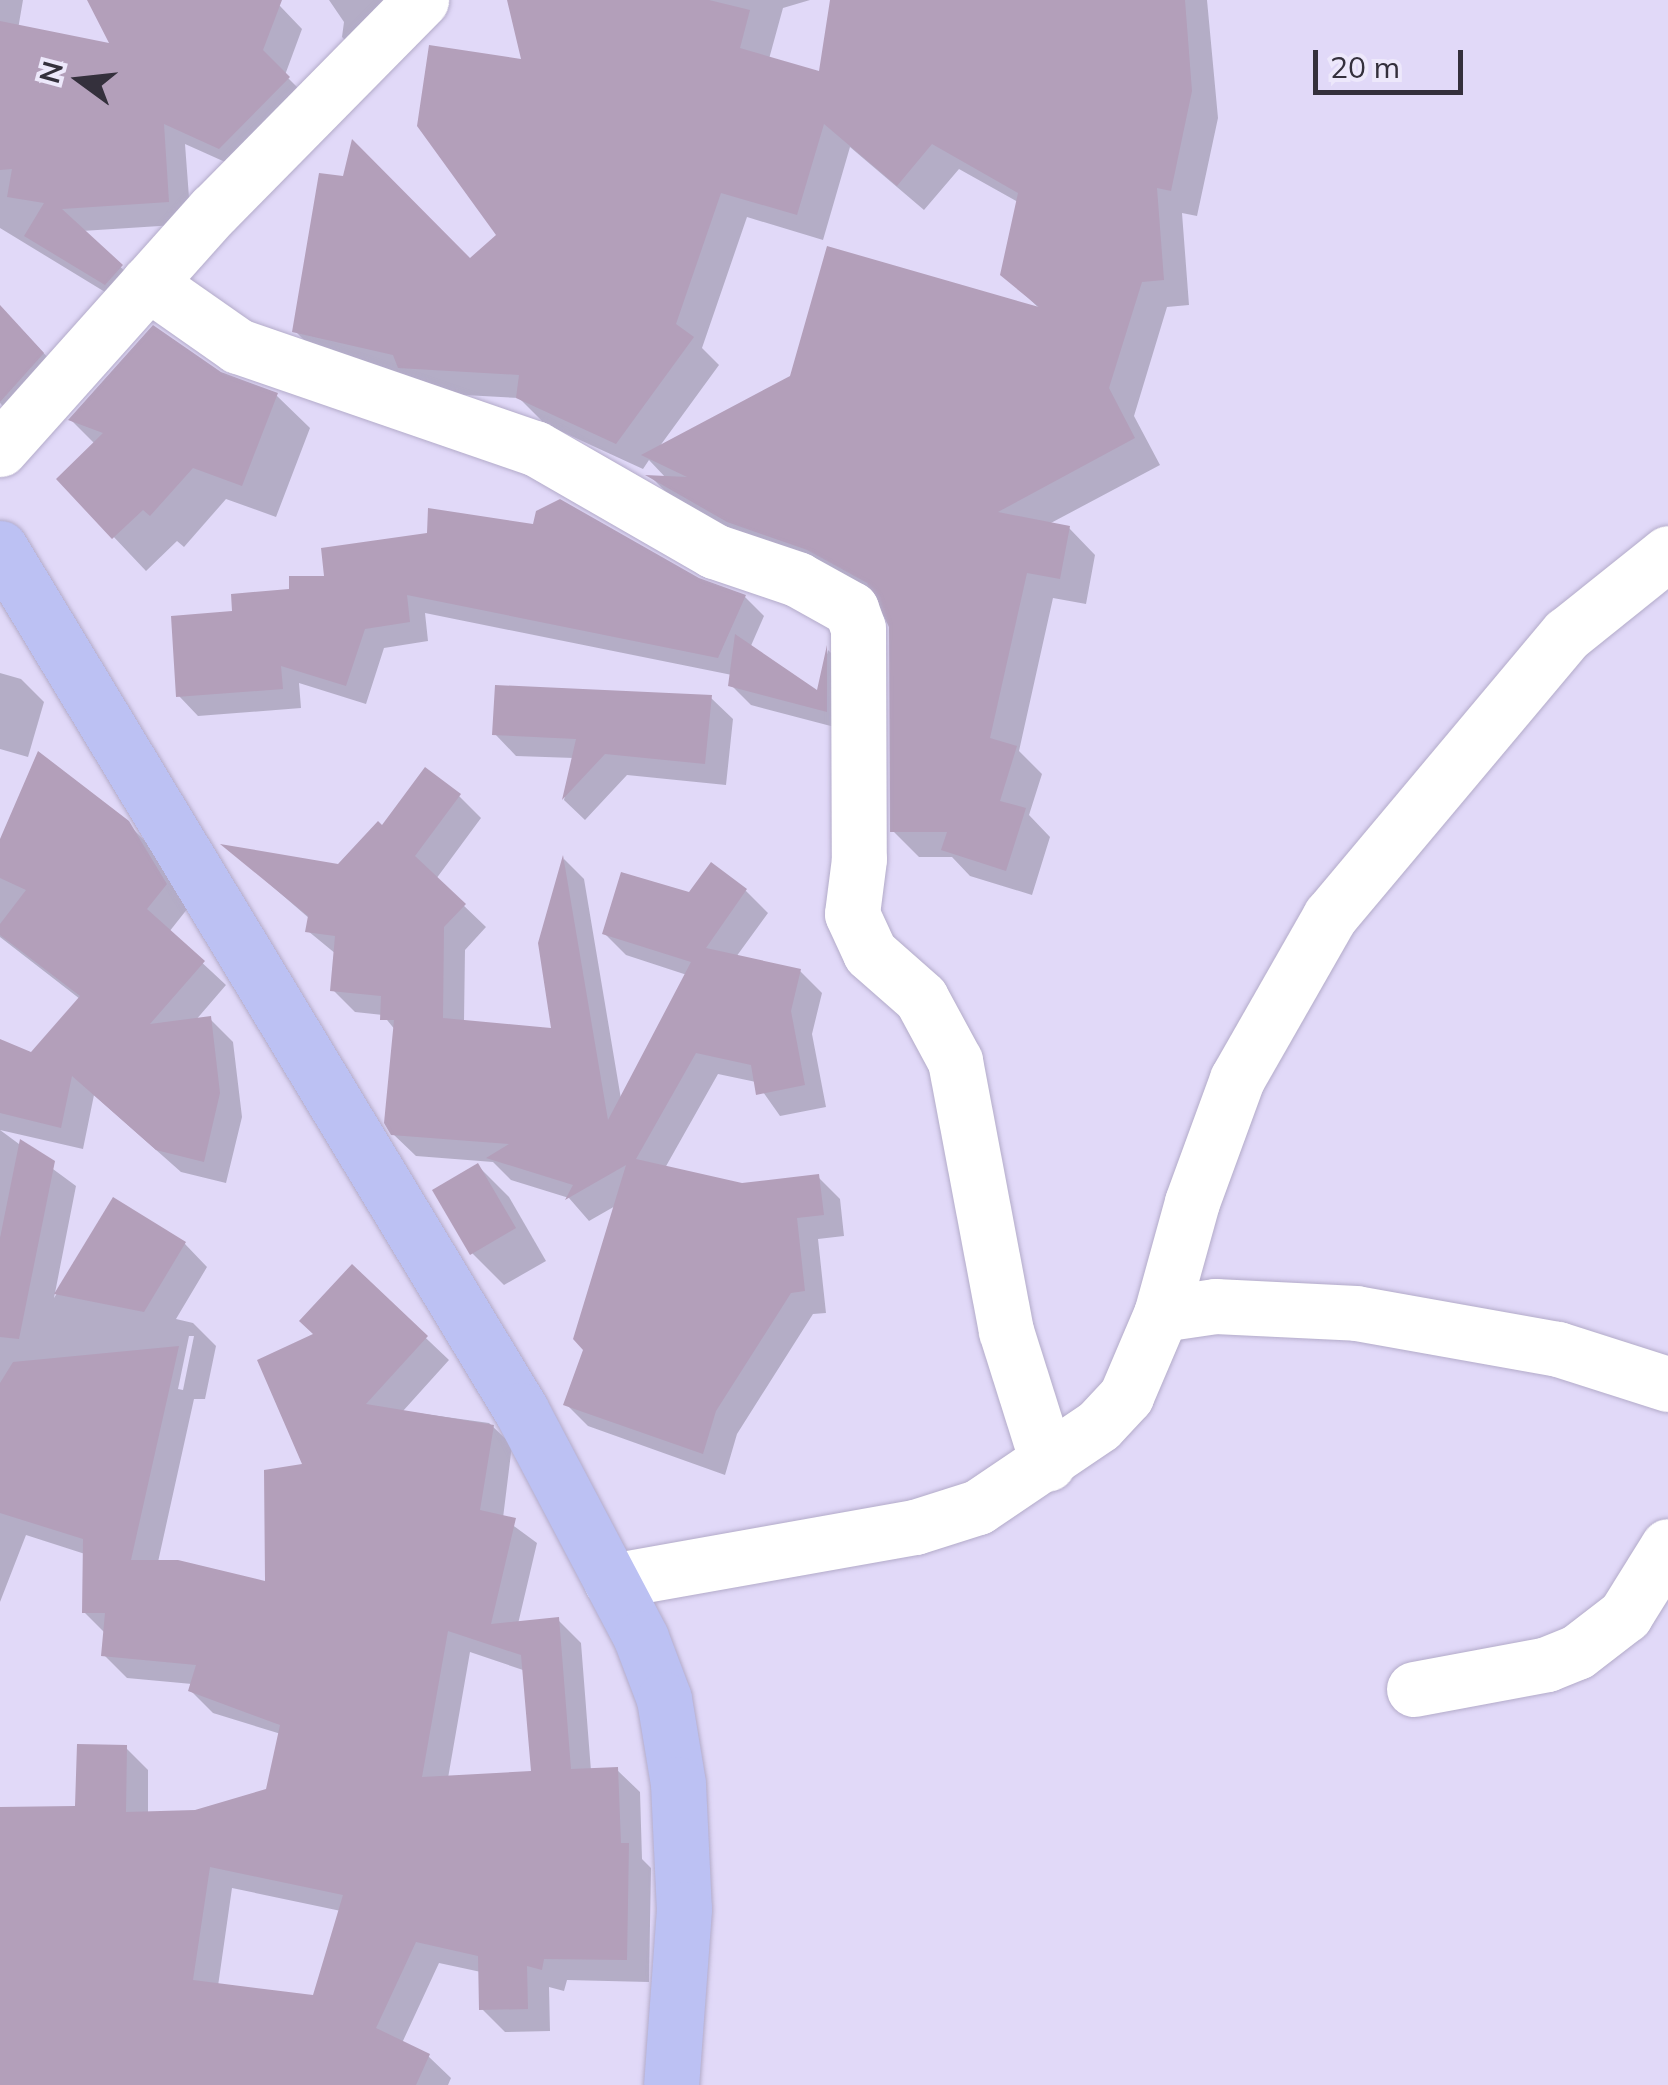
<!DOCTYPE html>
<html>
<head>
<meta charset="utf-8">
<style>
	body { margin:0 }
	#map { position:relative; width:1668px; height:2085px; overflow:hidden; background:#e1d9f8; font-family:Mulish,sans-serif }
	div>[style] { position:absolute }
	[style*='--x'] { left:calc(var(--x)*1px); top:calc(var(--y)*1px); width:calc(var(--w)*1px); rotate:calc(var(--a)*1deg) }
	.shadow>* { inset:0; background:#0003 }
	.building>* { inset:0; background:#b39fba }
	.roads { filter:drop-shadow(0 0 2px #b3abc9) drop-shadow(0 0 2px #b3abc9) }
	.minor>* { height:55px; margin:-27.5px; padding:0 27.5px; transform-origin:27.5px; border-radius:27.5px; background:#fff }
	.major>* { height:55px; margin:-27.5px; padding:0 27.5px; transform-origin:27.5px; border-radius:27.5px; background:#bcc1f3 }
	span { translate:-50% -50%; white-space:nowrap; text-align:center; line-height:1.15; -webkit-text-stroke:9px #ede8fb; paint-order:stroke }
	.north { position:absolute; left:30px; top:30px; width:100px; height:100px; -webkit-text-stroke:8px #ede8fb; paint-order:stroke; rotate:285deg; font-size:28px; font-weight:700; line-height:40px; text-align:center; color:#34303c }
	.north::after { content:''; display:block; margin:auto; width:35px; height:45px; background:#34303c; clip-path:polygon(50% 0,100% 100%,50% 72%,0 100%) }
	.scale { position:absolute; left:1313px; top:50px; width:150px; height:45px; box-sizing:border-box; border:5px solid #34303c; border-top:0; padding-left:12px; font-size:30px; line-height:35px; white-space:nowrap; color:#34303c; -webkit-text-stroke:8px #ede8fb; paint-order:stroke }
</style>
</head>
<body>
<div id="map">
	<div class="shadow">
		<div style="clip-path:polygon(0 0,23px 0,16px 41px,114px 47px,92px 0,238px 0,280px 6px,302px 29px,285px 75px,311px 101px,243px 170px,185px 144px,191px 224px,82px 231px,144px 289px,128px 306px,0 228px)"></div>
		<div style="clip-path:polygon(329px 0,424px 0,364px 59px,342px 37px,344px 22px)"></div>
		<div style="clip-path:polygon(evenodd,510px 0,810px 0,783px 8px,769px 59px,821px 75px,833px 0,1207px 0,1218px 118px,1197px 216px,1182px 213px,1189px 305px,1167px 307px,1134px 416px,1160px 465px,1049px 524px,1069px 528px,1095px 555px,1086px 604px,1053px 598px,1019px 751px,1042px 774px,1029px 815px,1050px 837px,1032px 895px,970px 876px,952px 857px,919px 857px,893px 831px,892px 627px,878px 598px,756px 548px,675px 501px,652px 478px,667px 479px,649px 460px,643px 469px,545px 424px,519px 398px,427px 393px,321px 357px,295px 331px,470px 261px,500px 236px,524px 62px,510px 0,850px 147px,924px 210px,959px 169px,1018px 202px,1003px 274px,1042px 311px,657px 450px,719px 365px,702px 348px,747px 217px,823px 240px,850px 147px)"></div>
		<div style="clip-path:polygon(0 306px,77px 389px,33px 437px,0 403px)"></div>
		<div style="clip-path:polygon(219px 374px,276px 395px,310px 428px,276px 517px,226px 499px,184px 547px,177px 541px,146px 571px,59px 479px,95px 444px,71px 420px)"></div>
		<div style="clip-path:polygon(698px 581px,745px 597px,764px 616px,750px 648px,818px 695px,828px 650px,846px 668px,846px 730px,751px 705px,731px 685px,732px 675px,425px 613px,428px 641px,384px 648px,366px 704px,299px 683px,301px 708px,198px 716px,179px 696px,235px 613px,234px 596px)"></div>
		<div style="clip-path:polygon(0 673px,21px 679px,44px 702px,28px 757px,0 749px)"></div>
		<div style="clip-path:polygon(711px 698px,733px 719px,726px 785px,627px 775px,585px 820px,564px 800px,574px 758px,516px 756px,495px 734px)"></div>
		<div style="clip-path:polygon(459px 796px,481px 818px,436px 879px,486px 927px,465px 950px,464px 1022px,554px 1031px,541px 943px,564px 859px,584px 879px,621px 1099px,687px 975px,626px 955px,604px 933px,690px 895px,746px 891px,768px 913px,736px 957px,800px 971px,822px 993px,812px 1034px,826px 1107px,780px 1116px,756px 1082px,718px 1074px,665px 1168px,742px 1185px,818px 1177px,840px 1199px,844px 1236px,818px 1239px,826px 1313px,813px 1314px,737px 1434px,725px 1475px,588px 1426px,566px 1404px,586px 1349px,617px 1205px,589px 1221px,569px 1198px,511px 1180px,493px 1162px,416px 1156px,393px 1134px,396px 1031px,383px 1015px,355px 1012px,333px 990px,336px 954px,308px 931px,310px 919px,228px 848px,339px 866px,382px 828px)"></div>
		<div style="clip-path:polygon(evenodd,127px 823px,151px 847px,188px 908px,169px 932px,226px 985px,195px 1021px,210px 1019px,233px 1042px,242px 1117px,226px 1183px,181px 1172px,94px 1095px,83px 1149px,0 1130px,76px 1186px,54px 1298px,114px 1200px,185px 1244px,207px 1267px,176px 1319px,193px 1323px,216px 1346px,205px 1399px,194px 1399px,158px 1562px,268px 1585px,306px 1466px,317px 1336px,352px 1268px,449px 1360px,403px 1411px,489px 1423px,512px 1445px,503px 1518px,537px 1543px,518px 1624px,558px 1620px,581px 1643px,591px 1771px,617px 1770px,640px 1792px,642px 1859px,651px 1868px,649px 1982px,567px 1980px,564px 1991px,549px 1987px,550px 2031px,505px 2032px,482px 2009px,481px 1972px,439px 1963px,402px 2043px,428px 2056px,451px 2078px,448px 2085px,0 2085px,0 1810px,78px 1809px,126px 1748px,148px 1770px,148px 1814px,195px 1812px,269px 1791px,281px 1734px,213px 1713px,190px 1690px,192px 1684px,127px 1678px,104px 1655px,106px 1634px,84px 1612px,85px 1554px,26px 1535px,0 1602px,0 1042px,31px 1055px,80px 999px,0 937px,0 845px,127px 823px,189px 1336px,194px 1336px,183px 1390px,178px 1389px,189px 1336px,127px 823px,470px 1652px,523px 1670px,534px 1774px,448px 1778px,470px 1652px,127px 823px,232px 1888px,341px 1911px,314px 1998px,218px 1986px,232px 1888px)"></div>
		<div style="clip-path:polygon(478px 1166px,509px 1197px,546px 1261px,504px 1285px,472px 1253px)"></div>
	</div>
	<div class="building">
		<div style="clip-path:polygon(87px 0,282px 0,263px 50px,290px 77px,219px 149px,164px 124px,169px 202px,62px 209px,123px 265px,105px 285px,24px 236px,44px 203px,7px 197px,12px 169px,0 170px,0 21px,109px 43px)"></div>
		<div style="clip-path:polygon(507px 0,709px 0,750px 10px,740px 48px,819px 71px,830px 0,1185px 0,1192px 91px,1171px 191px,1157px 188px,1164px 280px,1142px 282px,1109px 388px,1135px 438px,998px 512px,1070px 526px,1060px 579px,1027px 573px,990px 738px,1017px 746px,1000px 801px,1026px 808px,1006px 871px,941px 850px,947px 832px,890px 832px,889px 627px,867px 583px,807px 550px,727px 522px,645px 475px,687px 477px,641px 455px,790px 376px,827px 246px,1039px 307px,1000px 275px,1018px 193px,932px 144px,897px 186px,824px 124px,797px 215px,721px 193px,676px 324px,694px 337px,616px 444px,516px 398px,519px 375px,398px 368px,393px 355px,292px 332px,319px 173px,343px 176px,352px 139px,470px 258px,496px 235px,417px 126px,429px 45px,521px 59px)"></div>
		<div style="clip-path:polygon(0 305px,44px 353px,0 402px)"></div>
		<div style="clip-path:polygon(153px 325px,221px 372px,278px 393px,242px 486px,193px 468px,150px 516px,143px 510px,112px 539px,56px 479px,103px 433px,68px 420px)"></div>
		<div style="clip-path:polygon(560px 499px,699px 578px,746px 595px,718px 658px,407px 595px,410px 622px,365px 629px,346px 686px,281px 666px,283px 689px,176px 697px,171px 616px,232px 611px,231px 594px,289px 589px,289px 576px,324px 576px,321px 548px,427px 533px,428px 508px,533px 524px,536px 511px)"></div>
		<div style="clip-path:polygon(735px 634px,817px 690px,827px 645px,827px 712px,728px 686px)"></div>
		<div style="clip-path:polygon(495px 685px,712px 695px,705px 764px,605px 754px,562px 800px,576px 739px,492px 735px)"></div>
		<div style="clip-path:polygon(38px 751px,129px 821px,167px 884px,147px 909px,205px 961px,150px 1024px,211px 1016px,220px 1093px,204px 1162px,156px 1150px,72px 1076px,61px 1128px,0 1113px,0 1039px,31px 1052px,80px 996px,0 935px,0 924px,26px 890px,0 878px,0 839px)"></div>
		<div style="clip-path:polygon(425px 767px,461px 794px,415px 856px,466px 904px,444px 927px,443px 1018px,551px 1028px,538px 943px,563px 855px,608px 1120px,691px 962px,602px 934px,621px 872px,689px 892px,711px 862px,747px 889px,706px 948px,801px 969px,791px 1011px,805px 1085px,756px 1095px,751px 1065px,696px 1053px,636px 1159px,742px 1183px,819px 1174px,824px 1215px,797px 1218px,805px 1291px,791px 1293px,716px 1411px,703px 1454px,563px 1405px,583px 1350px,573px 1339px,626px 1165px,565px 1200px,573px 1185px,486px 1158px,509px 1144px,391px 1135px,384px 1123px,394px 1020px,380px 1020px,381px 996px,330px 991px,335px 936px,305px 932px,308px 916px,220px 844px,338px 864px,378px 821px,382px 825px)"></div>
		<div style="clip-path:polygon(20px 1139px,55px 1161px,19px 1339px,0 1337px,0 1238px)"></div>
		<div style="clip-path:polygon(478px 1163px,516px 1228px,470px 1255px,432px 1190px)"></div>
		<div style="clip-path:polygon(113px 1197px,186px 1242px,144px 1312px,54px 1294px)"></div>
		<div style="clip-path:polygon(evenodd,352px 1264px,428px 1336px,366px 1404px,494px 1425px,480px 1510px,516px 1518px,491px 1624px,559px 1617px,571px 1769px,618px 1767px,621px 1843px,629px 1843px,627px 1960px,544px 1959px,542px 1970px,527px 1966px,528px 2009px,479px 2010px,478px 1956px,416px 1942px,376px 2028px,430px 2054px,416px 2085px,0 2085px,0 1807px,75px 1806px,77px 1744px,127px 1745px,126px 1812px,195px 1810px,266px 1789px,280px 1725px,188px 1691px,196px 1665px,101px 1656px,105px 1613px,82px 1613px,83px 1539px,0 1513px,0 1383px,13px 1362px,179px 1346px,131px 1560px,178px 1560px,265px 1581px,264px 1470px,302px 1464px,257px 1360px,313px 1334px,299px 1321px,352px 1264px,448px 1631px,521px 1655px,531px 1771px,422px 1777px,448px 1631px,352px 1264px,210px 1867px,343px 1895px,313px 1995px,193px 1980px,210px 1867px)"></div>
	</div>
	<div class="roads">
		<div class="minor">
			<div style="--x:148;--y:283;--w:110;--a:35"></div>
			<div style="--x:238;--y:346;--w:314;--a:19"></div>
			<div style="--x:535;--y:448;--w:207;--a:29.9"></div>
			<div style="--x:714;--y:551;--w:88;--a:18.6"></div>
			<div style="--x:797;--y:579;--w:62;--a:29.1"></div>
			<div style="--x:851;--y:609;--w:20;--a:70"></div>
			<div style="--x:858;--y:628;--w:231;--a:89.8"></div>
			<div style="--x:859;--y:859;--w:55;--a:97.3"></div>
			<div style="--x:852;--y:914;--w:43;--a:65.2"></div>
			<div style="--x:870;--y:953;--w:68;--a:41.4"></div>
			<div style="--x:921;--y:998;--w:72;--a:61.6"></div>
			<div style="--x:955;--y:1061;--w:275;--a:79.3"></div>
			<div style="--x:1006;--y:1331;--w:139;--a:72.5"></div>
			<div style="--x:0;--y:449;--w:321;--a:-48.2"></div>
			<div style="--x:214;--y:210;--w:295;--a:-45.4"></div>
			<div style="--x:1161;--y:1314;--w:55;--a:-8.4"></div>
			<div style="--x:1215;--y:1306;--w:141;--a:2.8"></div>
			<div style="--x:1356;--y:1313;--w:205;--a:10.1"></div>
			<div style="--x:1558;--y:1349;--w:115;--a:17.7"></div>
			<div style="--x:611;--y:1581;--w:309;--a:-10.1"></div>
			<div style="--x:915;--y:1527;--w:66;--a:-17.6"></div>
			<div style="--x:978;--y:1507;--w:146;--a:-34.1"></div>
			<div style="--x:1099;--y:1425;--w:40;--a:-47"></div>
			<div style="--x:1126;--y:1396;--w:89;--a:-66.9"></div>
			<div style="--x:1161;--y:1314;--w:116;--a:-74.5"></div>
			<div style="--x:1192;--y:1202;--w:131;--a:-69.9"></div>
			<div style="--x:1237;--y:1079;--w:188;--a:-60.3"></div>
			<div style="--x:1330;--y:916;--w:368;--a:-50"></div>
			<div style="--x:1567;--y:634;--w:129;--a:-38.7"></div>
			<div style="--x:1414;--y:1689;--w:135;--a:-10.6"></div>
			<div style="--x:1547;--y:1664;--w:32;--a:-22"></div>
			<div style="--x:1577;--y:1652;--w:61;--a:-37.6"></div>
			<div style="--x:1625;--y:1615;--w:81;--a:-58.1"></div>
		</div>
		<div class="major">
			<div style="--x:0;--y:548;--w:1007;--a:58.85"></div>
			<div style="--x:521;--y:1410;--w:258;--a:62.2"></div>
			<div style="--x:641;--y:1638;--w:65;--a:69.3"></div>
			<div style="--x:664;--y:1699;--w:86;--a:80.6"></div>
			<div style="--x:678;--y:1784;--w:125;--a:87.3"></div>
			<div style="--x:684;--y:1909;--w:176;--a:94.2"></div>
		</div>
	</div>
	<div class="north">N</div>
	<div class="scale">20 m</div>
</div>
</body>
</html>
